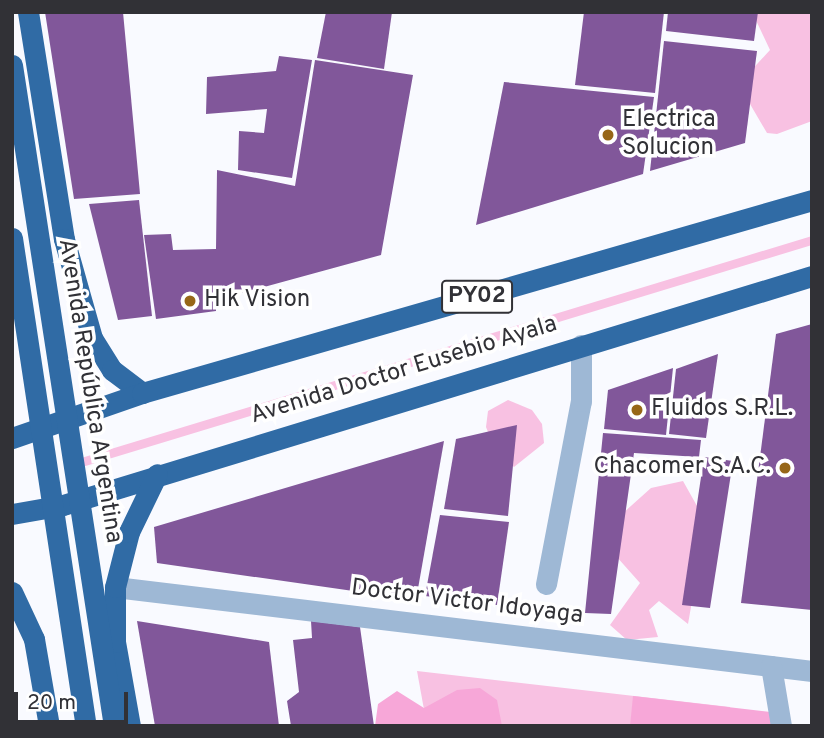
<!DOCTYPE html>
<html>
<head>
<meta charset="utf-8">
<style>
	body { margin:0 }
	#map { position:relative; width:824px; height:738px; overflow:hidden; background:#f9faff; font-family:Overpass,sans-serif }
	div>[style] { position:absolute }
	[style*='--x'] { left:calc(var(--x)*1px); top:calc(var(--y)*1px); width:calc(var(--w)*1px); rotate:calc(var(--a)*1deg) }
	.green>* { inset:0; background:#f8c1e2 }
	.forest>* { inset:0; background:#f7a7d8 }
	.building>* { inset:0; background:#81579a }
	.lane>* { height:21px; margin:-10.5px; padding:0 10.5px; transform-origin:10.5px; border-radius:10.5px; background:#9eb8d5 }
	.street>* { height:21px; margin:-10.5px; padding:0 10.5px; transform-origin:10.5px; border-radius:10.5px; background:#9eb8d5 }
	.highway>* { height:21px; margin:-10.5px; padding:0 10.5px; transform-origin:10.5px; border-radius:10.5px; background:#306ba5 }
	.highway-bridge>* { height:21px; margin:-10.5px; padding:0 10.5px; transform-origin:10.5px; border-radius:10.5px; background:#306ba5 }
	.dots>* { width:19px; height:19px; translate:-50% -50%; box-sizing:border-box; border:4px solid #fff; border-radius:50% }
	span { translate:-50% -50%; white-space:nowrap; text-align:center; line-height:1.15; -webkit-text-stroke:7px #fff; paint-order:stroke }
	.shield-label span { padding:2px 5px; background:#fff; border:2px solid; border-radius:5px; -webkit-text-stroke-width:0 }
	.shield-label { font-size:23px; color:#313136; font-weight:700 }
	.poi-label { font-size:24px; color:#313136 }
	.left { translate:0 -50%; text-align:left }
	.right { translate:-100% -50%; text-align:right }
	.street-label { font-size:24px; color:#313136 }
	.frame { position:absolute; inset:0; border:14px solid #313136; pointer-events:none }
	.scale { position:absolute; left:14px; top:692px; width:114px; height:32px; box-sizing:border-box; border:4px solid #313136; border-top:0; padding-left:9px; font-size:21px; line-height:24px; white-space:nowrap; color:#313136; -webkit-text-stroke:5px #fff; paint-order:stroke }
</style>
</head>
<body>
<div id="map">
	<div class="green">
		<div style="clip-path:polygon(752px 12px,812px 12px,812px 121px,777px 134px,767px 133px,750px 104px,745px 77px,770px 50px)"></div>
		<div style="clip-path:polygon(812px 236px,812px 245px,79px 468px,78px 459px)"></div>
		<div style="clip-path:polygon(508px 400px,532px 410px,542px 424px,544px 443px,514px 467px,496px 452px,486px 427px,488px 411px)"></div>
		<div style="clip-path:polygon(683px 481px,706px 522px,688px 624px,659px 601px,649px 610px,658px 637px,627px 640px,610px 625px,640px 583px,616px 556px,622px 514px,651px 488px)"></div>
		<div style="clip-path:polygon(417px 671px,730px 707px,732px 726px,427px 726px)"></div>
	</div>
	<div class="forest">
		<div style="clip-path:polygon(480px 688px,497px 700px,502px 726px,375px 726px,378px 704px,397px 691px,424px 708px,457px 690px)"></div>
		<div style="clip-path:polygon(633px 696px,779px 713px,793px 726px,630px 726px)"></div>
	</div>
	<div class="building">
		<div style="clip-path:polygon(45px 12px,123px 12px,140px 194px,74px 199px)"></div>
		<div style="clip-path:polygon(326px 12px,392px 12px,384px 69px,317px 58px)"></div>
		<div style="clip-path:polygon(584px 12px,664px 12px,655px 93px,575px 85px)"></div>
		<div style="clip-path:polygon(668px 12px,758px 12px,754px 41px,666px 31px)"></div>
		<div style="clip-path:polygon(664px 41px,757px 51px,745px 143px,650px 171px)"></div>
		<div style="clip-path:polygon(279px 56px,312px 60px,292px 178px,238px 170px,239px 131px,264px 133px,267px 109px,206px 114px,207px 77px,276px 71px)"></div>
		<div style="clip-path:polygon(315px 60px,413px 75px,381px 255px,216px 300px,216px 311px,156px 319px,144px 235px,171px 234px,173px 250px,216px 249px,217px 170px,295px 186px)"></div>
		<div style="clip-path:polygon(504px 82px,654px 97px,643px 174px,476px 225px)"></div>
		<div style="clip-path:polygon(139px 200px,152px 316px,118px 320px,89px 204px)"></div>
		<div style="clip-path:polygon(812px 324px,812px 610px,741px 603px,776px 334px)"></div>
		<div style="clip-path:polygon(718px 354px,706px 438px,669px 434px,676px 369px)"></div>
		<div style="clip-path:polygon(673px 368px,666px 435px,604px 429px,608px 390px)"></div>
		<div style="clip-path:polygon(517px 425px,508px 516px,444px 509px,456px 439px)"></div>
		<div style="clip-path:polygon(603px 433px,701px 440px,699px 457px,634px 453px,611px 614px,585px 613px)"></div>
		<div style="clip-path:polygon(444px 441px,416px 600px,157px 563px,154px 527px)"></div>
		<div style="clip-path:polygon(704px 457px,733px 461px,710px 608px,682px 605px)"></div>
		<div style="clip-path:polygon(440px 515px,509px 522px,497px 605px,425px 596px)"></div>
		<div style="clip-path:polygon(137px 621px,269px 642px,279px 726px,155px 726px)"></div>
		<div style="clip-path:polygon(311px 621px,360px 627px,374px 726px,291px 726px,287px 701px,299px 692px,293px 640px,312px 638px)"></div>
	</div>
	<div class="lane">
		<div style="--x:546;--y:584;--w:186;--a:-79.2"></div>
		<div style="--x:581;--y:401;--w:56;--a:-90"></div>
	</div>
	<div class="street">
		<div style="--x:115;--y:587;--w:702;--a:6.87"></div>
		<div style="--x:771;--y:666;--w:61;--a:80.5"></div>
	</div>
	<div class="highway">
		<div style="--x:28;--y:12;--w:230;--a:81"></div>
		<div style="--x:64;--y:239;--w:103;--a:74.2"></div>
		<div style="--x:92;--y:338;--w:38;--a:58"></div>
		<div style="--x:112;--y:370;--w:38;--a:37"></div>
		<div style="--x:12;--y:438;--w:138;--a:-19.1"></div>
		<div style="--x:142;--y:393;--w:697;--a:-16.07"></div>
		<div style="--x:12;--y:514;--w:52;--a:-10"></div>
		<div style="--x:63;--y:505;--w:783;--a:-17"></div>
		<div style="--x:12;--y:592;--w:52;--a:64.9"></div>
		<div style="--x:34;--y:639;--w:88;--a:80.2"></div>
		<div style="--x:130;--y:726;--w:85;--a:-100.1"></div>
		<div style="--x:115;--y:642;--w:55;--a:-90"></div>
		<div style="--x:115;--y:587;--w:57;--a:-75.7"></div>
		<div style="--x:129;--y:532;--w:64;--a:-64.2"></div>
	</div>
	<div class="highway-bridge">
		<div style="--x:12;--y:65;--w:669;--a:81.23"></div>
		<div style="--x:12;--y:238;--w:494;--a:81.4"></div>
	</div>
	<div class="dots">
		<div style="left:608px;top:135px;background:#976718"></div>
		<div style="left:190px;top:301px;background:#976718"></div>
		<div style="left:637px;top:410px;background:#976718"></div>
		<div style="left:785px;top:468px;background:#976718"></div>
	</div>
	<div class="shield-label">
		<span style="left:477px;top:297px">PY02</span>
	</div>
	<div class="poi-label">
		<span class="left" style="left:622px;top:135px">Electrica<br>Solucion</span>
		<span class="left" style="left:204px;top:301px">Hik Vision</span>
		<span class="left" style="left:651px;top:410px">Fluidos S.R.L.</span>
		<span class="right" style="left:771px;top:468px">Chacomer S.A.C.</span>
	</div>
	<div class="street-label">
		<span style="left:404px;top:371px;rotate:-17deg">Avenida Doctor Eusebio Ayala</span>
		<span style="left:89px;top:391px;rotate:81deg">Avenida República Argentina</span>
		<span style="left:467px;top:603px;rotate:7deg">Doctor Victor Idoyaga</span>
	</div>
	<div class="frame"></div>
	<div class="scale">20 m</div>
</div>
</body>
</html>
